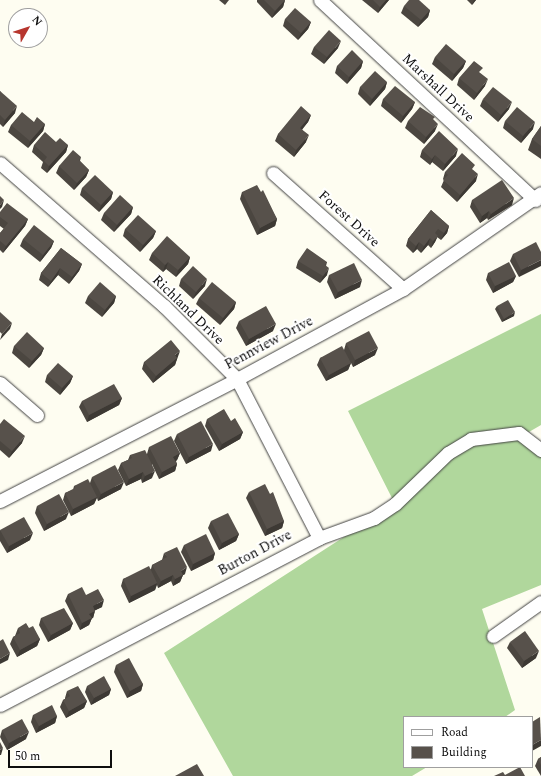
<!DOCTYPE html>
<html>
<head>
<meta charset="utf-8">
<style>
	body { margin:0 }
	#map { position:relative; width:541px; height:776px; overflow:hidden; background:#fefdf1; font-family:Spectral,serif }
	div>[style] { position:absolute }
	[style*='--x'] { left:calc(var(--x)*1px); top:calc(var(--y)*1px); width:calc(var(--w)*1px); rotate:calc(var(--a)*1deg) }
	.forest>* { inset:0; background:#b0d79c }
	.roads { filter:drop-shadow(0 0 1px #414141) drop-shadow(0 0 1px #414141) }
	.street>* { height:13px; margin:-6.5px; padding:0 6.5px; transform-origin:6.5px; border-radius:6.5px; background:#fff }
	.wall>* { inset:0; background:#4b4640 }
	.shaded-wall>* { inset:0; background:#3d3934 }
	.building>* { inset:0; background:#57514b }
	span { translate:-50% -50%; white-space:nowrap; text-align:center; line-height:1.15; -webkit-text-stroke:4px #fff; paint-order:stroke }
	.street-label { font-size:14px; color:#0e0e0e }
	.legend { position:absolute; left:403px; top:716px; width:130px; height:52px; box-sizing:border-box; background:#fff; border:1px solid #9f9f9f; margin:0; padding:5px 7px; list-style:none; font-size:12px; color:#0e0e0e }
	.legend li { display:flex; align-items:center; gap:8px; height:20px }
	.legend b { width:20px; border:1px solid #9f9f9f }
	.north { position:absolute; left:8px; top:8px; width:40px; height:40px; box-sizing:border-box; background:#fff; border:1px solid #9f9f9f; border-radius:50%; rotate:51deg; font-size:11px; font-weight:700; line-height:16px; text-align:center; color:#0e0e0e }
	.north::after { content:''; display:block; margin:auto; width:14px; height:18px; background:#b7362e; clip-path:polygon(50% 0,100% 100%,50% 72%,0 100%) }
	.scale { position:absolute; left:8px; top:750px; width:104px; height:18px; box-sizing:border-box; border:2px solid #0e0e0e; border-top:0; padding-left:5px; font-size:12px; line-height:14px; white-space:nowrap; color:#0e0e0e; -webkit-text-stroke:3px #fff; paint-order:stroke }
</style>
</head>
<body>
<div id="map">
	<div class="forest">
		<div style="clip-path:polygon(541px 314px,541px 425px,522px 436px,541px 454px,541px 585px,482px 609px,515px 710px,505px 717px,404px 717px,404px 767px,427px 767px,412px 776px,233px 776px,164px 653px,395px 504px,348px 411px)"></div>
	</div>
	<div class="roads">
		<div class="street">
			<div style="--x:320;--y:0;--w:294;--a:42.9"></div>
			<div style="--x:0;--y:163;--w:218;--a:41.1"></div>
			<div style="--x:164;--y:306;--w:103;--a:45"></div>
			<div style="--x:237;--y:379;--w:179;--a:62.7"></div>
			<div style="--x:273;--y:173;--w:174;--a:41.7"></div>
			<div style="--x:0;--y:383;--w:49;--a:40.9"></div>
			<div style="--x:0;--y:501;--w:267;--a:-27.2"></div>
			<div style="--x:237;--y:379;--w:189;--a:-28.5"></div>
			<div style="--x:403;--y:289;--w:168;--a:-34.8"></div>
			<div style="--x:493;--y:636;--w:59;--a:-35.3"></div>
			<div style="--x:0;--y:705;--w:360;--a:-27.6"></div>
			<div style="--x:319;--y:538;--w:59;--a:-20"></div>
			<div style="--x:374;--y:518;--w:25;--a:-34"></div>
			<div style="--x:395;--y:504;--w:74;--a:-43.9"></div>
			<div style="--x:448;--y:453;--w:27;--a:-31"></div>
			<div style="--x:471;--y:439;--w:48;--a:-7.1"></div>
			<div style="--x:519;--y:433;--w:28;--a:38"></div>
		</div>
	</div>
	<div class="wall">
		<div style="clip-path:polygon(219px 0,229px 0,225px 5px)"></div>
		<div style="clip-path:polygon(257px 0,285px 0,283px 7px,272px 18px,257px 2px)"></div>
		<div style="clip-path:polygon(362px 0,389px 0,378px 13px)"></div>
		<div style="clip-path:polygon(467px 0,476px 0,472px 5px)"></div>
		<div style="clip-path:polygon(404px 6px,430px 10px,428px 17px,418px 27px,401px 13px)"></div>
		<div style="clip-path:polygon(285px 19px,311px 22px,308px 29px,298px 40px,283px 26px)"></div>
		<div style="clip-path:polygon(314px 47px,338px 48px,324px 64px,311px 54px)"></div>
		<div style="clip-path:polygon(435px 57px,466px 61px,463px 68px,452px 81px,432px 64px)"></div>
		<div style="clip-path:polygon(363px 61px,361px 68px,347px 84px,335px 73px,337px 66px)"></div>
		<div style="clip-path:polygon(459px 78px,485px 86px,474px 100px,457px 85px)"></div>
		<div style="clip-path:polygon(387px 82px,385px 89px,370px 106px,358px 94px,360px 87px)"></div>
		<div style="clip-path:polygon(0 91px,15px 113px,3px 127px,0 124px)"></div>
		<div style="clip-path:polygon(383px 99px,415px 102px,412px 109px,401px 123px,381px 106px)"></div>
		<div style="clip-path:polygon(483px 99px,509px 109px,498px 122px,480px 106px)"></div>
		<div style="clip-path:polygon(311px 115px,308px 122px,302px 129px,306px 142px,294px 157px,275px 141px,278px 134px)"></div>
		<div style="clip-path:polygon(433px 120px,435px 131px,424px 144px,405px 128px,408px 121px)"></div>
		<div style="clip-path:polygon(505px 121px,533px 129px,521px 143px,503px 128px)"></div>
		<div style="clip-path:polygon(34px 122px,45px 124px,43px 131px,28px 148px,8px 132px,11px 125px)"></div>
		<div style="clip-path:polygon(541px 126px,541px 159px,528px 150px,532px 139px)"></div>
		<div style="clip-path:polygon(56px 142px,68px 145px,66px 152px,47px 173px,41px 168px,43px 162px,32px 152px,34px 145px)"></div>
		<div style="clip-path:polygon(422px 150px,456px 156px,443px 171px,432px 162px,430px 165px,420px 157px)"></div>
		<div style="clip-path:polygon(81px 157px,80px 161px,89px 170px,86px 177px,74px 190px,56px 173px,59px 166px)"></div>
		<div style="clip-path:polygon(473px 170px,476px 181px,457px 202px,441px 187px,444px 180px,443px 179px,445px 172px)"></div>
		<div style="clip-path:polygon(82px 188px,113px 192px,111px 199px,99px 212px,80px 195px)"></div>
		<div style="clip-path:polygon(242px 192px,261px 192px,277px 219px,275px 226px,257px 235px,240px 199px)"></div>
		<div style="clip-path:polygon(472px 200px,512px 205px,488px 220px,487px 218px,480px 223px,470px 207px)"></div>
		<div style="clip-path:polygon(133px 207px,131px 214px,114px 232px,101px 220px,104px 213px)"></div>
		<div style="clip-path:polygon(431px 210px,449px 226px,447px 233px,441px 240px,437px 237px,435px 242px,431px 248px,428px 245px,421px 253px,417px 249px,413px 253px,406px 246px,408px 239px)"></div>
		<div style="clip-path:polygon(0 212px,28px 219px,25px 226px,3px 253px,0 250px,0 233px,4px 229px,0 226px)"></div>
		<div style="clip-path:polygon(125px 229px,156px 231px,153px 238px,140px 252px,123px 236px)"></div>
		<div style="clip-path:polygon(23px 239px,54px 241px,51px 248px,40px 262px,20px 246px)"></div>
		<div style="clip-path:polygon(61px 248px,82px 264px,79px 271px,69px 284px,58px 275px,48px 287px,39px 280px,41px 273px)"></div>
		<div style="clip-path:polygon(541px 252px,519px 277px,510px 261px,513px 254px)"></div>
		<div style="clip-path:polygon(152px 253px,190px 257px,188px 264px,176px 277px,166px 269px,163px 272px,149px 260px)"></div>
		<div style="clip-path:polygon(298px 261px,327px 262px,326px 266px,327px 275px,320px 283px,296px 268px)"></div>
		<div style="clip-path:polygon(488px 273px,516px 276px,513px 282px,493px 293px,486px 280px)"></div>
		<div style="clip-path:polygon(329px 275px,360px 287px,335px 299px,327px 282px)"></div>
		<div style="clip-path:polygon(181px 279px,205px 286px,193px 299px,179px 286px)"></div>
		<div style="clip-path:polygon(88px 296px,116px 296px,114px 303px,102px 317px,85px 303px)"></div>
		<div style="clip-path:polygon(199px 298px,236px 302px,234px 309px,220px 325px,196px 304px)"></div>
		<div style="clip-path:polygon(497px 306px,514px 316px,502px 322px,495px 309px)"></div>
		<div style="clip-path:polygon(239px 321px,273px 331px,246px 346px,236px 328px)"></div>
		<div style="clip-path:polygon(346px 343px,375px 355px,353px 367px,351px 363px,348px 370px,326px 381px,317px 365px,320px 358px,344px 350px)"></div>
		<div style="clip-path:polygon(14px 346px,44px 348px,41px 355px,29px 368px,12px 353px)"></div>
		<div style="clip-path:polygon(177px 358px,175px 365px,153px 383px,142px 369px,144px 362px,178px 358px)"></div>
		<div style="clip-path:polygon(47px 375px,73px 376px,70px 383px,60px 395px,45px 382px)"></div>
		<div style="clip-path:polygon(122px 398px,119px 405px,87px 422px,79px 407px,82px 401px)"></div>
		<div style="clip-path:polygon(207px 419px,243px 432px,240px 439px,219px 451px,205px 426px)"></div>
		<div style="clip-path:polygon(0 424px,22px 443px,9px 458px,0 450px)"></div>
		<div style="clip-path:polygon(177px 434px,211px 451px,186px 464px,174px 441px)"></div>
		<div style="clip-path:polygon(149px 447px,180px 453px,177px 460px,176px 461px,177px 464px,175px 471px,159px 479px,152px 464px,152px 478px,142px 483px,141px 479px,126px 486px,118px 470px,121px 463px,128px 460px,130px 455px,147px 454px)"></div>
		<div style="clip-path:polygon(92px 477px,121px 489px,98px 501px,97px 498px,94px 504px,71px 516px,63px 500px,65px 493px,73px 490px,74px 486px,90px 483px)"></div>
		<div style="clip-path:polygon(249px 492px,284px 521px,282px 528px,265px 536px,246px 498px)"></div>
		<div style="clip-path:polygon(37px 506px,66px 519px,44px 531px,35px 513px)"></div>
		<div style="clip-path:polygon(211px 521px,239px 534px,236px 541px,219px 550px,208px 528px)"></div>
		<div style="clip-path:polygon(0 530px,30px 540px,7px 553px,0 541px)"></div>
		<div style="clip-path:polygon(184px 545px,215px 553px,213px 560px,191px 571px,181px 552px)"></div>
		<div style="clip-path:polygon(164px 553px,185px 574px,183px 575px,180px 582px,173px 586px,171px 581px,158px 588px,157px 585px,155px 590px,129px 603px,121px 586px,123px 579px,151px 569px,152px 565px,162px 560px)"></div>
		<div style="clip-path:polygon(68px 594px,86px 595px,102px 607px,95px 610px,93px 618px,92px 618px,89px 625px,80px 630px,65px 601px)"></div>
		<div style="clip-path:polygon(41px 618px,73px 623px,70px 630px,48px 642px,39px 625px)"></div>
		<div style="clip-path:polygon(18px 628px,40px 639px,37px 646px,17px 657px,10px 644px,13px 637px,15px 636px)"></div>
		<div style="clip-path:polygon(510px 642px,536px 658px,522px 668px,507px 648px)"></div>
		<div style="clip-path:polygon(116px 665px,143px 684px,141px 691px,127px 698px,114px 672px)"></div>
		<div style="clip-path:polygon(87px 686px,111px 689px,109px 695px,91px 705px,85px 692px)"></div>
		<div style="clip-path:polygon(67px 691px,87px 701px,84px 708px,66px 718px,60px 707px,63px 700px,65px 699px,65px 698px)"></div>
		<div style="clip-path:polygon(33px 715px,57px 716px,55px 723px,36px 733px,31px 722px)"></div>
		<div style="clip-path:polygon(2px 730px,26px 739px,7px 750px,0 737px)"></div>
		<div style="clip-path:polygon(541px 757px,541px 776px,535px 766px,538px 759px)"></div>
	</div>
	<div class="shaded-wall">
		<div style="clip-path:polygon(285px 0,283px 7px,272px 18px,275px 11px)"></div>
		<div style="clip-path:polygon(386px 0,389px 0,378px 13px,380px 7px)"></div>
		<div style="clip-path:polygon(474px 0,476px 0,472px 5px)"></div>
		<div style="clip-path:polygon(430px 10px,428px 17px,418px 27px,421px 20px)"></div>
		<div style="clip-path:polygon(311px 22px,308px 29px,298px 40px,301px 33px)"></div>
		<div style="clip-path:polygon(341px 41px,338px 48px,324px 64px,327px 57px)"></div>
		<div style="clip-path:polygon(363px 61px,361px 68px,347px 84px,349px 77px)"></div>
		<div style="clip-path:polygon(466px 61px,463px 68px,452px 81px,454px 74px)"></div>
		<div style="clip-path:polygon(488px 79px,485px 86px,474px 100px,477px 93px)"></div>
		<div style="clip-path:polygon(387px 82px,385px 89px,370px 106px,372px 99px)"></div>
		<div style="clip-path:polygon(415px 102px,412px 109px,401px 123px,403px 116px)"></div>
		<div style="clip-path:polygon(512px 102px,509px 109px,498px 122px,501px 115px)"></div>
		<div style="clip-path:polygon(17px 106px,15px 113px,3px 127px,5px 120px)"></div>
		<div style="clip-path:polygon(311px 115px,308px 122px,298px 135px,300px 128px)"></div>
		<div style="clip-path:polygon(535px 122px,533px 129px,521px 143px,523px 136px)"></div>
		<div style="clip-path:polygon(45px 124px,43px 131px,28px 148px,30px 141px)"></div>
		<div style="clip-path:polygon(438px 124px,435px 131px,424px 144px,426px 137px)"></div>
		<div style="clip-path:polygon(309px 135px,306px 142px,294px 157px,296px 150px)"></div>
		<div style="clip-path:polygon(68px 145px,66px 152px,47px 173px,49px 166px)"></div>
		<div style="clip-path:polygon(458px 149px,456px 156px,443px 171px,445px 164px)"></div>
		<div style="clip-path:polygon(435px 155px,432px 162px,430px 165px,432px 159px)"></div>
		<div style="clip-path:polygon(89px 170px,86px 177px,74px 190px,77px 183px)"></div>
		<div style="clip-path:polygon(478px 174px,476px 181px,457px 202px,460px 195px)"></div>
		<div style="clip-path:polygon(113px 192px,111px 199px,99px 212px,101px 205px)"></div>
		<div style="clip-path:polygon(514px 198px,512px 205px,488px 220px,491px 214px)"></div>
		<div style="clip-path:polygon(4px 200px,2px 207px,0 209px,0 205px)"></div>
		<div style="clip-path:polygon(133px 207px,131px 214px,114px 232px,117px 225px)"></div>
		<div style="clip-path:polygon(489px 211px,487px 218px,480px 223px,482px 216px)"></div>
		<div style="clip-path:polygon(28px 219px,25px 226px,3px 253px,6px 246px)"></div>
		<div style="clip-path:polygon(277px 219px,275px 226px,257px 235px,260px 228px)"></div>
		<div style="clip-path:polygon(449px 226px,447px 233px,441px 240px,444px 233px)"></div>
		<div style="clip-path:polygon(156px 231px,153px 238px,140px 252px,143px 245px)"></div>
		<div style="clip-path:polygon(438px 236px,435px 242px,431px 248px,433px 241px)"></div>
		<div style="clip-path:polygon(430px 238px,428px 245px,421px 253px,424px 246px)"></div>
		<div style="clip-path:polygon(54px 241px,51px 248px,40px 262px,43px 255px)"></div>
		<div style="clip-path:polygon(419px 242px,417px 249px,413px 253px,416px 246px)"></div>
		<div style="clip-path:polygon(190px 257px,188px 264px,176px 277px,178px 270px)"></div>
		<div style="clip-path:polygon(541px 260px,541px 266px,519px 277px,521px 270px)"></div>
		<div style="clip-path:polygon(168px 262px,166px 269px,163px 272px,165px 265px)"></div>
		<div style="clip-path:polygon(82px 264px,79px 271px,69px 284px,72px 277px)"></div>
		<div style="clip-path:polygon(60px 268px,58px 275px,48px 287px,51px 281px)"></div>
		<div style="clip-path:polygon(329px 268px,327px 275px,320px 283px,323px 276px)"></div>
		<div style="clip-path:polygon(516px 276px,513px 282px,493px 293px,495px 286px)"></div>
		<div style="clip-path:polygon(207px 279px,205px 286px,193px 299px,196px 292px)"></div>
		<div style="clip-path:polygon(362px 280px,360px 287px,335px 299px,338px 292px)"></div>
		<div style="clip-path:polygon(116px 296px,114px 303px,102px 317px,105px 310px)"></div>
		<div style="clip-path:polygon(236px 302px,234px 309px,220px 325px,223px 318px)"></div>
		<div style="clip-path:polygon(515px 312px,514px 316px,502px 322px,504px 319px)"></div>
		<div style="clip-path:polygon(12px 323px,10px 329px,0 340px,2px 334px)"></div>
		<div style="clip-path:polygon(276px 324px,273px 331px,246px 346px,249px 339px)"></div>
		<div style="clip-path:polygon(44px 348px,41px 355px,29px 368px,32px 361px)"></div>
		<div style="clip-path:polygon(378px 348px,375px 355px,353px 367px,355px 360px)"></div>
		<div style="clip-path:polygon(180px 351px,175px 365px,153px 383px,156px 376px,175px 355px)"></div>
		<div style="clip-path:polygon(351px 363px,348px 370px,326px 381px,329px 375px)"></div>
		<div style="clip-path:polygon(73px 376px,70px 383px,60px 395px,62px 388px)"></div>
		<div style="clip-path:polygon(122px 398px,119px 405px,87px 422px,89px 415px)"></div>
		<div style="clip-path:polygon(243px 432px,240px 439px,219px 451px,222px 444px)"></div>
		<div style="clip-path:polygon(25px 436px,22px 443px,9px 458px,12px 451px)"></div>
		<div style="clip-path:polygon(213px 444px,211px 451px,186px 464px,189px 457px)"></div>
		<div style="clip-path:polygon(180px 453px,177px 460px,171px 464px,173px 457px)"></div>
		<div style="clip-path:polygon(177px 464px,175px 471px,159px 479px,162px 472px)"></div>
		<div style="clip-path:polygon(155px 471px,152px 478px,142px 483px,145px 476px)"></div>
		<div style="clip-path:polygon(143px 472px,141px 479px,126px 486px,129px 479px)"></div>
		<div style="clip-path:polygon(124px 482px,121px 489px,98px 501px,101px 494px)"></div>
		<div style="clip-path:polygon(97px 497px,94px 504px,71px 516px,73px 509px)"></div>
		<div style="clip-path:polygon(69px 512px,66px 519px,44px 531px,47px 524px)"></div>
		<div style="clip-path:polygon(284px 521px,282px 528px,265px 536px,267px 529px)"></div>
		<div style="clip-path:polygon(33px 533px,30px 540px,7px 553px,9px 546px)"></div>
		<div style="clip-path:polygon(239px 534px,236px 541px,219px 550px,222px 543px)"></div>
		<div style="clip-path:polygon(215px 553px,213px 560px,191px 571px,193px 564px)"></div>
		<div style="clip-path:polygon(187px 567px,185px 574px,178px 578px,181px 571px)"></div>
		<div style="clip-path:polygon(173px 575px,171px 581px,158px 588px,161px 581px)"></div>
		<div style="clip-path:polygon(183px 575px,180px 582px,173px 586px,175px 579px)"></div>
		<div style="clip-path:polygon(157px 583px,155px 590px,129px 603px,131px 596px)"></div>
		<div style="clip-path:polygon(104px 600px,102px 607px,90px 613px,93px 606px)"></div>
		<div style="clip-path:polygon(95px 611px,93px 618px,87px 621px,89px 614px)"></div>
		<div style="clip-path:polygon(92px 618px,89px 625px,80px 630px,82px 623px)"></div>
		<div style="clip-path:polygon(73px 623px,70px 630px,48px 642px,51px 635px)"></div>
		<div style="clip-path:polygon(40px 639px,37px 646px,17px 657px,20px 650px)"></div>
		<div style="clip-path:polygon(539px 651px,536px 658px,522px 668px,524px 661px)"></div>
		<div style="clip-path:polygon(10px 653px,8px 660px,0 664px,0 659px)"></div>
		<div style="clip-path:polygon(143px 684px,141px 691px,127px 698px,130px 691px)"></div>
		<div style="clip-path:polygon(111px 689px,109px 695px,91px 705px,94px 698px)"></div>
		<div style="clip-path:polygon(87px 701px,84px 708px,66px 718px,69px 711px)"></div>
		<div style="clip-path:polygon(57px 716px,55px 723px,36px 733px,39px 726px)"></div>
		<div style="clip-path:polygon(29px 732px,26px 739px,7px 750px,9px 743px)"></div>
		<div style="clip-path:polygon(541px 740px,541px 746px,532px 751px,532px 745px)"></div>
		<div style="clip-path:polygon(3px 748px,1px 755px,0 755px,0 750px)"></div>
	</div>
	<div class="building">
		<div style="clip-path:polygon(264px 0,285px 0,275px 11px)"></div>
		<div style="clip-path:polygon(373px 0,386px 0,380px 7px)"></div>
		<div style="clip-path:polygon(409px 0,419px 0,430px 10px,421px 20px,404px 6px)"></div>
		<div style="clip-path:polygon(295px 8px,311px 22px,301px 33px,285px 19px)"></div>
		<div style="clip-path:polygon(329px 30px,341px 41px,327px 57px,314px 47px)"></div>
		<div style="clip-path:polygon(446px 44px,466px 61px,454px 74px,435px 57px)"></div>
		<div style="clip-path:polygon(352px 50px,363px 61px,349px 77px,337px 66px)"></div>
		<div style="clip-path:polygon(474px 61px,483px 68px,479px 72px,488px 79px,477px 93px,459px 78px)"></div>
		<div style="clip-path:polygon(375px 71px,387px 82px,372px 99px,360px 87px)"></div>
		<div style="clip-path:polygon(395px 86px,415px 102px,403px 116px,383px 99px)"></div>
		<div style="clip-path:polygon(493px 87px,512px 102px,501px 115px,483px 99px)"></div>
		<div style="clip-path:polygon(0 91px,17px 106px,5px 120px,0 115px)"></div>
		<div style="clip-path:polygon(301px 106px,311px 115px,300px 128px,309px 135px,296px 150px,278px 134px)"></div>
		<div style="clip-path:polygon(420px 107px,435px 117px,433px 119px,438px 124px,426px 137px,408px 121px)"></div>
		<div style="clip-path:polygon(517px 107px,535px 122px,523px 136px,505px 121px)"></div>
		<div style="clip-path:polygon(22px 112px,34px 122px,37px 117px,45px 124px,30px 141px,11px 125px)"></div>
		<div style="clip-path:polygon(541px 126px,541px 146px,532px 139px)"></div>
		<div style="clip-path:polygon(439px 131px,458px 149px,445px 164px,435px 155px,432px 159px,422px 150px)"></div>
		<div style="clip-path:polygon(45px 132px,56px 142px,60px 138px,68px 145px,49px 166px,44px 161px,47px 157px,34px 145px)"></div>
		<div style="clip-path:polygon(73px 150px,81px 157px,79px 160px,89px 170px,77px 183px,59px 166px)"></div>
		<div style="clip-path:polygon(462px 153px,475px 165px,472px 169px,478px 174px,460px 195px,443px 180px,448px 175px,445px 172px)"></div>
		<div style="clip-path:polygon(95px 175px,113px 192px,101px 205px,82px 188px)"></div>
		<div style="clip-path:polygon(502px 180px,514px 198px,491px 214px,489px 211px,482px 216px,472px 200px)"></div>
		<div style="clip-path:polygon(257px 185px,261px 192px,263px 190px,277px 219px,260px 228px,242px 192px)"></div>
		<div style="clip-path:polygon(120px 195px,133px 207px,117px 225px,104px 213px)"></div>
		<div style="clip-path:polygon(0 196px,4px 200px,0 205px)"></div>
		<div style="clip-path:polygon(7px 203px,28px 219px,6px 246px,0 241px,0 233px,8px 223px,0 217px,0 212px)"></div>
		<div style="clip-path:polygon(431px 210px,449px 226px,444px 233px,438px 229px,435px 233px,438px 236px,433px 241px,430px 238px,424px 246px,419px 242px,416px 246px,408px 239px)"></div>
		<div style="clip-path:polygon(138px 215px,156px 231px,143px 245px,125px 229px)"></div>
		<div style="clip-path:polygon(34px 225px,54px 241px,43px 255px,23px 239px)"></div>
		<div style="clip-path:polygon(167px 236px,190px 257px,178px 270px,168px 262px,165px 265px,152px 253px)"></div>
		<div style="clip-path:polygon(536px 242px,541px 252px,541px 260px,521px 270px,513px 254px)"></div>
		<div style="clip-path:polygon(61px 248px,82px 264px,72px 277px,60px 268px,51px 281px,41px 273px)"></div>
		<div style="clip-path:polygon(307px 248px,327px 262px,325px 265px,329px 268px,323px 276px,298px 261px)"></div>
		<div style="clip-path:polygon(509px 262px,516px 276px,495px 286px,488px 273px)"></div>
		<div style="clip-path:polygon(354px 263px,362px 280px,338px 292px,329px 275px)"></div>
		<div style="clip-path:polygon(193px 266px,207px 279px,196px 292px,181px 279px)"></div>
		<div style="clip-path:polygon(100px 282px,116px 296px,105px 310px,88px 296px)"></div>
		<div style="clip-path:polygon(212px 282px,236px 302px,223px 318px,199px 298px)"></div>
		<div style="clip-path:polygon(508px 300px,515px 312px,504px 319px,497px 306px)"></div>
		<div style="clip-path:polygon(266px 306px,276px 324px,249px 339px,239px 321px)"></div>
		<div style="clip-path:polygon(0 312px,12px 323px,2px 334px,0 332px)"></div>
		<div style="clip-path:polygon(369px 331px,378px 348px,355px 360px,346px 343px)"></div>
		<div style="clip-path:polygon(27px 332px,44px 348px,32px 361px,14px 346px)"></div>
		<div style="clip-path:polygon(171px 340px,180px 351px,175px 355px,177px 358px,156px 376px,144px 362px)"></div>
		<div style="clip-path:polygon(342px 346px,351px 363px,329px 375px,320px 358px)"></div>
		<div style="clip-path:polygon(58px 363px,73px 376px,62px 388px,47px 375px)"></div>
		<div style="clip-path:polygon(114px 384px,122px 398px,89px 415px,82px 401px)"></div>
		<div style="clip-path:polygon(224px 409px,231px 421px,235px 418px,243px 432px,222px 444px,207px 419px)"></div>
		<div style="clip-path:polygon(4px 419px,25px 436px,12px 451px,0 441px,0 424px)"></div>
		<div style="clip-path:polygon(201px 421px,213px 444px,189px 457px,177px 434px)"></div>
		<div style="clip-path:polygon(171px 436px,180px 453px,173px 457px,177px 464px,162px 472px,149px 447px)"></div>
		<div style="clip-path:polygon(145px 450px,155px 471px,145px 476px,143px 472px,129px 479px,121px 463px,132px 458px,130px 455px)"></div>
		<div style="clip-path:polygon(115px 465px,124px 482px,101px 494px,92px 477px)"></div>
		<div style="clip-path:polygon(88px 479px,97px 497px,73px 509px,65px 493px,75px 488px,74px 486px)"></div>
		<div style="clip-path:polygon(265px 484px,270px 494px,273px 492px,284px 521px,267px 529px,249px 492px)"></div>
		<div style="clip-path:polygon(59px 494px,69px 512px,47px 524px,37px 506px)"></div>
		<div style="clip-path:polygon(228px 513px,239px 534px,222px 543px,211px 521px)"></div>
		<div style="clip-path:polygon(24px 517px,33px 533px,9px 546px,0 530px)"></div>
		<div style="clip-path:polygon(206px 534px,215px 553px,193px 564px,184px 545px)"></div>
		<div style="clip-path:polygon(177px 547px,187px 567px,181px 571px,183px 575px,175px 579px,173px 575px,161px 581px,152px 565px,167px 557px,164px 553px)"></div>
		<div style="clip-path:polygon(149px 566px,157px 583px,131px 596px,123px 579px)"></div>
		<div style="clip-path:polygon(82px 587px,86px 595px,98px 589px,104px 600px,93px 606px,95px 611px,89px 614px,92px 618px,82px 623px,68px 594px)"></div>
		<div style="clip-path:polygon(64px 608px,73px 623px,51px 635px,41px 618px)"></div>
		<div style="clip-path:polygon(26px 623px,29px 628px,33px 626px,40px 639px,20px 650px,13px 637px,20px 633px,18px 628px)"></div>
		<div style="clip-path:polygon(525px 631px,539px 651px,524px 661px,510px 642px)"></div>
		<div style="clip-path:polygon(3px 639px,10px 653px,0 659px,0 641px)"></div>
		<div style="clip-path:polygon(129px 658px,143px 684px,130px 691px,116px 665px)"></div>
		<div style="clip-path:polygon(104px 676px,111px 689px,94px 698px,87px 686px)"></div>
		<div style="clip-path:polygon(78px 686px,87px 701px,69px 711px,63px 700px,70px 696px,67px 691px)"></div>
		<div style="clip-path:polygon(52px 705px,57px 716px,39px 726px,33px 715px)"></div>
		<div style="clip-path:polygon(540px 717px,541px 740px,532px 745px,532px 722px)"></div>
		<div style="clip-path:polygon(22px 719px,29px 732px,9px 743px,2px 730px)"></div>
		<div style="clip-path:polygon(0 742px,3px 748px,0 750px)"></div>
		<div style="clip-path:polygon(541px 757px,541px 765px,538px 759px)"></div>
		<div style="clip-path:polygon(197px 764px,204px 776px,175px 776px)"></div>
		<div style="clip-path:polygon(520px 767px,525px 776px,494px 776px,503px 772px,505px 775px)"></div>
	</div>
	<div class="street-label">
		<span style="left:438px;top:88px;rotate:43deg">Marshall Drive</span>
		<span style="left:349px;top:219px;rotate:42deg">Forest Drive</span>
		<span style="left:188px;top:310px;rotate:44deg">Richland Drive</span>
		<span style="left:269px;top:343px;rotate:-28deg">Pennview Drive</span>
		<span style="left:255px;top:553px;rotate:-28deg">Burton Drive</span>
	</div>
	<ul class="legend">
	<li><b style="height:5px;background:#fff"></b>Road</li>
	<li><b style="height:11px;background:#57514b"></b>Building</li>
	</ul>
	<div class="north">N</div>
	<div class="scale">50 m</div>
</div>
</body>
</html>
